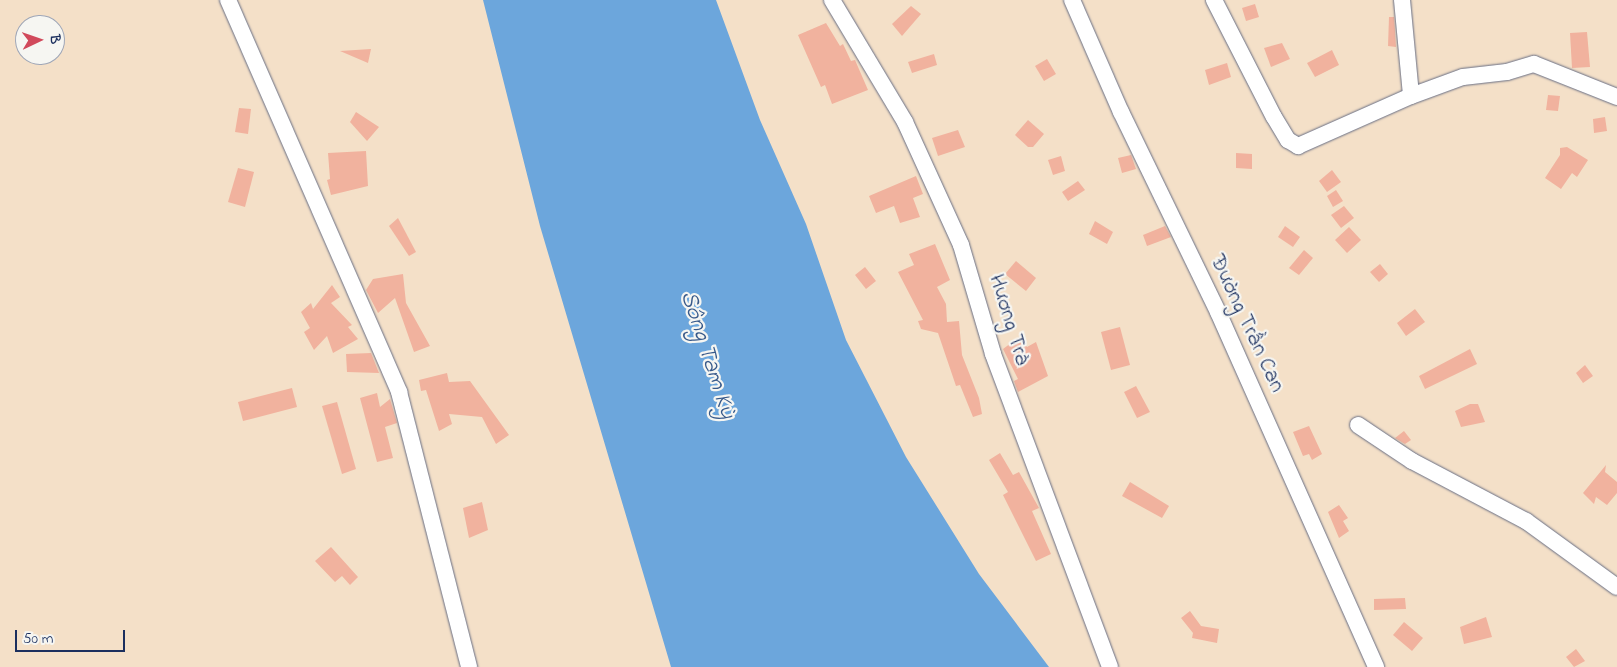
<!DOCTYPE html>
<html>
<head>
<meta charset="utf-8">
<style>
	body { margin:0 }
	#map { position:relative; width:1617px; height:667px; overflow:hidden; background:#f4e0c8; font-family:"Indie Flower",sans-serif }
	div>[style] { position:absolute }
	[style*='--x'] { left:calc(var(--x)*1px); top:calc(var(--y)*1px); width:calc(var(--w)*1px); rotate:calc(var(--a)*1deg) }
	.water>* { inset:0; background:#6ca6dc }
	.building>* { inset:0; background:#f1b29e }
	.roads { filter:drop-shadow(0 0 1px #676d83) drop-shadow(0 0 1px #676d83) }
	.minor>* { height:16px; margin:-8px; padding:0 8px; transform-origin:8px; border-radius:8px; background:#fff }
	span { translate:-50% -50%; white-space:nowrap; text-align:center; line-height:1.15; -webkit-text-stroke:4.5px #f6f6f2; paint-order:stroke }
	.street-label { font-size:22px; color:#1b2f5e }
	.water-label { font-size:24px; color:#37598a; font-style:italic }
	.north { position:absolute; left:15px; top:15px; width:50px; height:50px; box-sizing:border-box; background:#f6f6f2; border:1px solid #9ea6b7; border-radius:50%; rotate:87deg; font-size:14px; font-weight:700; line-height:20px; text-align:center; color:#1b2f5e }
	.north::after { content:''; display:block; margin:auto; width:18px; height:22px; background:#d1495b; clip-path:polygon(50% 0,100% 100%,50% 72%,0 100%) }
	.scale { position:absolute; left:15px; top:630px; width:110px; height:22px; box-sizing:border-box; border:2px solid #1b2f5e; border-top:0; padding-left:6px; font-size:15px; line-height:18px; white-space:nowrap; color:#1b2f5e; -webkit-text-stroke:4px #f6f6f2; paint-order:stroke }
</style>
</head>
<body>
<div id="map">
	<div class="water">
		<div style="clip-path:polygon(483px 0,716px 0,760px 120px,806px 224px,846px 340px,906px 457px,979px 574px,1049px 667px,671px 667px,540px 226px)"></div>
	</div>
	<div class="building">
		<div style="clip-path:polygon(1255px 4px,1259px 17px,1246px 21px,1242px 8px)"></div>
		<div style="clip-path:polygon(911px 6px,921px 14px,902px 36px,892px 24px)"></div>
		<div style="clip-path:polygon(1389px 17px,1394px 17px,1396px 47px,1388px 46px)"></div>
		<div style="clip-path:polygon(826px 23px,840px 46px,843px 44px,851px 61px,855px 60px,868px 90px,832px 104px,825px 85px,821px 87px,798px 35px)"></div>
		<div style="clip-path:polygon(1587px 32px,1590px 67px,1572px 68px,1570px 33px)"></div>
		<div style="clip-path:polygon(1282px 43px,1290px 59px,1271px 67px,1264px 48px)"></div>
		<div style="clip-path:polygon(371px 49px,368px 63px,340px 51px)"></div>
		<div style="clip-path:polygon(1332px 50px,1339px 65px,1315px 77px,1307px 63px)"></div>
		<div style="clip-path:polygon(934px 54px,937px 65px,912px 73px,908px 62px)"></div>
		<div style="clip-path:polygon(1047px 59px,1056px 74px,1044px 81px,1035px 66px)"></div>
		<div style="clip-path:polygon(1227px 63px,1231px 77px,1209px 85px,1205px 70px)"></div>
		<div style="clip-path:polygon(1548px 95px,1560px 96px,1558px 111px,1546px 110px)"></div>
		<div style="clip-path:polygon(239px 108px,251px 109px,248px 134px,235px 132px)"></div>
		<div style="clip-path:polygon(356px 112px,379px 127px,367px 141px,350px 122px)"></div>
		<div style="clip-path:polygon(1605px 117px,1607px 131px,1594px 133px,1593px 119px)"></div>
		<div style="clip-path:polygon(1028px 120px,1044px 134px,1033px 147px,1028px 147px,1015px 135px)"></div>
		<div style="clip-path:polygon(958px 130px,965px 147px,938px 156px,932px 138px)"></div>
		<div style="clip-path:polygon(1567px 147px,1588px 160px,1577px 177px,1572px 173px,1561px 189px,1545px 178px,1560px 155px,1560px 148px)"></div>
		<div style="clip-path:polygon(366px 151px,368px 186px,331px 195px,327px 180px,330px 179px,328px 153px)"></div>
		<div style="clip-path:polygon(1236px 153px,1252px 154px,1252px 169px,1236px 168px)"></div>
		<div style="clip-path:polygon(1131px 155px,1136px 169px,1122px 173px,1118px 158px)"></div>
		<div style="clip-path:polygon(1061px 156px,1065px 171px,1053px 175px,1048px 160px)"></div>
		<div style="clip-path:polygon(238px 168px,254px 172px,245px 207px,228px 202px)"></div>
		<div style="clip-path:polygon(1332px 170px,1341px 182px,1327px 192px,1319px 181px)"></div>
		<div style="clip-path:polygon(916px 176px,923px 194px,913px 198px,920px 217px,900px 223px,894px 206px,876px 213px,869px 196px)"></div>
		<div style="clip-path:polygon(1078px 181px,1085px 190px,1068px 201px,1062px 192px)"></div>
		<div style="clip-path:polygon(1336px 190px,1343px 201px,1333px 207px,1327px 196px)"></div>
		<div style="clip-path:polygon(1344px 206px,1354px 218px,1341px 228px,1331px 215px)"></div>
		<div style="clip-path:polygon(398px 218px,416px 252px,409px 256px,389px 226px)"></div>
		<div style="clip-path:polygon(1095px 221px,1113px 232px,1107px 244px,1089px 234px)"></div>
		<div style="clip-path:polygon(1165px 226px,1171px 237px,1147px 246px,1143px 235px)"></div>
		<div style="clip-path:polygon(1285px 226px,1300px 237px,1293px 247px,1278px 237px)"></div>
		<div style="clip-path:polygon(1349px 227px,1361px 240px,1347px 253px,1335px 240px)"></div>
		<div style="clip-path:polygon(935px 244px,950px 280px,937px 287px,946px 304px,947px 322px,959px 321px,962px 355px,979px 398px,982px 414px,973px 417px,960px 385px,956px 386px,938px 333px,921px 329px,918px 321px,923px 320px,898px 272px,914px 265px,909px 254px)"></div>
		<div style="clip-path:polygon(1304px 250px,1313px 258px,1299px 275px,1289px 268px)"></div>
		<div style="clip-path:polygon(1016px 261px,1036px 278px,1026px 291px,1005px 274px)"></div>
		<div style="clip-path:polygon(1380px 264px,1388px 274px,1379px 282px,1370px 272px)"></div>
		<div style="clip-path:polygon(865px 267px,876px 281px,866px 289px,855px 275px)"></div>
		<div style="clip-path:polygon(403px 274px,406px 303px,430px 346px,414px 352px,395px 298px,378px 313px,366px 290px,373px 279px)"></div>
		<div style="clip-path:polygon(332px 285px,340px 297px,331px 303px,352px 325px,348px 327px,358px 339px,333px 353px,327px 336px,314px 350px,304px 332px,310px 328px,301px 312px,311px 303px,313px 309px)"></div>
		<div style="clip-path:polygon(1415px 309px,1425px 322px,1406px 336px,1397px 323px)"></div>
		<div style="clip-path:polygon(1120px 327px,1130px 365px,1111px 370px,1101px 332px)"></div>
		<div style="clip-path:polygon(1019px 337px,1027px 347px,1036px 342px,1048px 376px,1018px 392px,1014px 381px,1018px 379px,1003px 349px)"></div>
		<div style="clip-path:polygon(1470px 349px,1477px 364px,1425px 389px,1419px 376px)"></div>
		<div style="clip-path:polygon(371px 353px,379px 373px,347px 372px,346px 354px)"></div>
		<div style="clip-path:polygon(1585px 365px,1593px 376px,1583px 383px,1576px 373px)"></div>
		<div style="clip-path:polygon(447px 373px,449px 382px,470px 381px,509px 435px,496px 444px,482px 417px,449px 414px,452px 424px,439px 431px,426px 390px,421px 391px,419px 380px)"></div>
		<div style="clip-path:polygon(1136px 386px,1150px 412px,1137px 418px,1124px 392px)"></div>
		<div style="clip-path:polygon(292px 388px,297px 407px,243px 421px,238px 402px)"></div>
		<div style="clip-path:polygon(377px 393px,380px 407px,390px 399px,397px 423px,385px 427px,393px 458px,377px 462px,360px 398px)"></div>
		<div style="clip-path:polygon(337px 402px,356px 469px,342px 474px,322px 406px)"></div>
		<div style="clip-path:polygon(1470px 404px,1478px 404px,1485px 422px,1461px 427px,1455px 411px)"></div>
		<div style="clip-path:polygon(1309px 426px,1322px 454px,1312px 460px,1309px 454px,1303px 456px,1293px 432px)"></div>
		<div style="clip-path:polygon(1404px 431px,1411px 440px,1405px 444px,1395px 438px)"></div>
		<div style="clip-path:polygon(1000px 453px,1013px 475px,1019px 472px,1039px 508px,1032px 511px,1051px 554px,1036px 561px,1003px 495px,1008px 492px,989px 460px)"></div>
		<div style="clip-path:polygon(1606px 465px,1605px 472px,1617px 482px,1617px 493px,1607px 505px,1596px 497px,1594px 504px,1583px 493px)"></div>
		<div style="clip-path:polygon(1130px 482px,1169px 506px,1162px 518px,1122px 496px)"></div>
		<div style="clip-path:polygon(482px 502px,488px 530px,469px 538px,463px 508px)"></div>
		<div style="clip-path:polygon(1339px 505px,1348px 518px,1343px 521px,1349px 531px,1339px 538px,1328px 512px)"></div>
		<div style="clip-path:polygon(331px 547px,358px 577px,350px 585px,342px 576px,335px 582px,315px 561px)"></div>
		<div style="clip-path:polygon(1405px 598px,1406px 609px,1374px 610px,1374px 599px)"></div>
		<div style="clip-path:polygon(1190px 611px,1201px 626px,1219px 629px,1217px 643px,1192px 638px,1193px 633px,1181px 618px)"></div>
		<div style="clip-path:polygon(1486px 617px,1492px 637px,1464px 644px,1460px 627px)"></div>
		<div style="clip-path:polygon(1404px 622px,1423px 638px,1412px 651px,1393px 635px)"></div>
		<div style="clip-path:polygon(1576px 649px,1585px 661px,1574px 667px,1566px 657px)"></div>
	</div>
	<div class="roads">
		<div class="minor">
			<div style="--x:228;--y:0;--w:428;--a:66.4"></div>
			<div style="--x:399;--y:392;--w:284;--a:75.7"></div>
			<div style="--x:832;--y:0;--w:142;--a:59.1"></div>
			<div style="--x:905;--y:122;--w:135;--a:65.5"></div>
			<div style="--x:961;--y:245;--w:114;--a:73.6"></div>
			<div style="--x:993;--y:354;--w:334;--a:69.5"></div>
			<div style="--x:1072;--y:0;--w:122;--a:66.4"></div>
			<div style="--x:1121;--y:112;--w:222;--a:64.1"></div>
			<div style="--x:1218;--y:312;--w:389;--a:66"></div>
			<div style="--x:1214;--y:0;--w:131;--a:62.9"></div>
			<div style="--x:1274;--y:117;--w:27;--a:59"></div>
			<div style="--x:1288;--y:140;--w:12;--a:31"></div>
			<div style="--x:1298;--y:146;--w:124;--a:-23.9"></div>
			<div style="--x:1411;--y:96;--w:55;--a:-20.1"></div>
			<div style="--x:1463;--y:77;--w:44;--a:-6.5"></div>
			<div style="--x:1507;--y:72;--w:28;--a:-17"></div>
			<div style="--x:1534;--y:64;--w:89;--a:21.7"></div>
			<div style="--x:1402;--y:0;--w:96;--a:84.6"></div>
			<div style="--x:1358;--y:425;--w:65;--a:33.7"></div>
			<div style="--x:1412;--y:461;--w:129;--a:27.8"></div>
			<div style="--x:1526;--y:521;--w:112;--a:36"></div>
		</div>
	</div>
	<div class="street-label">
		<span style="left:1008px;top:320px;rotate:73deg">Hương Trà</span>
		<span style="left:1246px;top:324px;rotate:65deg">Đường Trần Can</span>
	</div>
	<div class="water-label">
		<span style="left:707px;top:355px;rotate:72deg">Sông Tam Kỳ</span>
	</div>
	<div class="north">B</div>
	<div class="scale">50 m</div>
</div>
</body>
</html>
